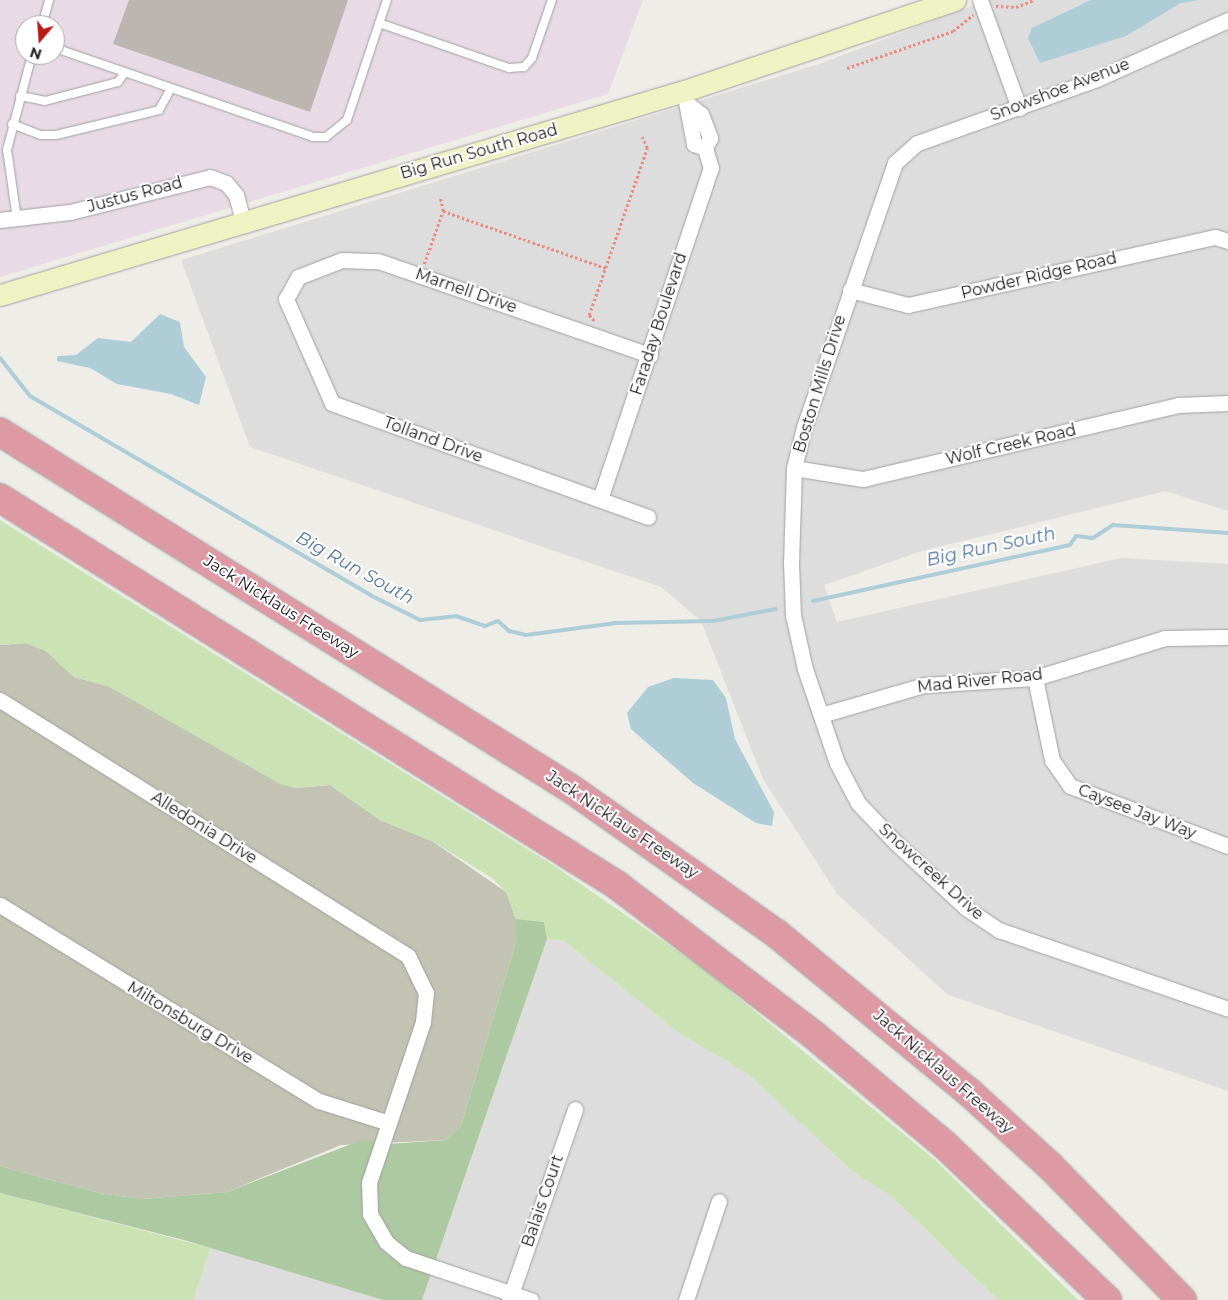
<!DOCTYPE html>
<html>
<head>
<meta charset="utf-8">
<style>
	body { margin:0 }
	#map { position:relative; width:1228px; height:1300px; overflow:hidden; background:#efede8; font-family:Montserrat,sans-serif }
	div>[style] { position:absolute }
	[style*='--x'] { left:calc(var(--x)*1px); top:calc(var(--y)*1px); width:calc(var(--w)*1px); rotate:calc(var(--a)*1deg) }
	.residential>* { inset:0; background:#dedddd }
	.industrial>* { inset:0; background:#e8dbe5 }
	.construction>* { inset:0; background:#c3c3b4 }
	.grass>* { inset:0; background:#cbe3b4 }
	.forest>* { inset:0; background:#adc9a2 }
	.water>* { inset:0; background:#aecdd7 }
	.stream>* { height:4px; margin:-2px; padding:0 2px; transform-origin:2px; border-radius:2px; background:#aecdd7 }
	.building>* { inset:0; background:#bcb6b1 }
	.path>* { height:2.5px; margin-top:-1.25px; transform-origin:0; background:repeating-linear-gradient(90deg,#e98c7f 0 2.5px,transparent 0 5px) }
	.roads { filter:drop-shadow(0 0 1px #a1a1a1) drop-shadow(0 0 1px #a1a1a1) }
	.lane>* { height:8px; margin:-4px; padding:0 4px; transform-origin:4px; border-radius:4px; background:#fff }
	.street>* { height:15px; margin:-7.5px; padding:0 7.5px; transform-origin:7.5px; border-radius:7.5px; background:#fff }
	.secondary>* { height:21px; margin:-10.5px; padding:0 10.5px; transform-origin:10.5px; border-radius:10.5px; background:#eff2c3 }
	.highway>* { height:28px; margin:-14px; padding:0 14px; transform-origin:14px; border-radius:14px; background:#dd9aa5 }
	span { translate:-50% -50%; white-space:nowrap; text-align:center; line-height:1.15; -webkit-text-stroke:4px #fff; paint-order:stroke }
	.street-label { font-size:16px; color:#202020 }
	.water-label { font-size:18px; color:#54789d; font-style:italic }
	.north { position:absolute; left:15px; top:15px; width:50px; height:50px; box-sizing:border-box; background:#fff; border:1px solid #a6a6a6; border-radius:50%; rotate:198deg; font-size:14px; font-weight:700; line-height:20px; text-align:center; color:#202020 }
	.north::after { content:''; display:block; margin:auto; width:18px; height:22px; background:#b71b19; clip-path:polygon(50% 0,100% 100%,50% 72%,0 100%) }
</style>
</head>
<body>
<div id="map">
	<div class="residential">
		<div style="clip-path:polygon(987px 0,1228px 0,1228px 511px,1166px 491px,922px 551px,824px 585px,837px 622px,1121px 558px,1228px 564px,1228px 1091px,948px 995px,837px 894px,763px 779px,701px 621px,661px 587px,250px 447px,181px 260px,822px 63px)"></div>
		<div style="clip-path:polygon(547px 939px,564px 941px,679px 1033px,748px 1074px,852px 1171px,891px 1196px,998px 1300px,422px 1300px)"></div>
		<div style="clip-path:polygon(211px 1248px,383px 1300px,193px 1300px)"></div>
	</div>
	<div class="industrial">
		<div style="clip-path:polygon(evenodd,0 0,643px 0,608px 94px,0 277px,0 0,25px 25px,55px 25px,55px 55px,25px 55px,25px 25px)"></div>
	</div>
	<div class="construction">
		<div style="clip-path:polygon(26px 643px,46px 651px,74px 677px,108px 686px,295px 788px,330px 785px,380px 820px,432px 841px,506px 892px,516px 919px,516px 942px,461px 1126px,446px 1140px,341px 1145px,227px 1192px,142px 1199px,99px 1193px,0 1166px,0 645px)"></div>
	</div>
	<div class="grass">
		<div style="clip-path:polygon(0 520px,553px 865px,704px 969px,935px 1160px,1078px 1300px,998px 1300px,891px 1196px,852px 1171px,748px 1074px,679px 1033px,564px 941px,547px 939px,544px 922px,516px 919px,506px 892px,492px 878px,432px 841px,380px 820px,330px 785px,295px 788px,280px 784px,108px 686px,74px 677px,46px 651px,26px 643px,0 645px)"></div>
		<div style="clip-path:polygon(0 1193px,211px 1248px,193px 1300px,0 1300px)"></div>
	</div>
	<div class="forest">
		<div style="clip-path:polygon(516px 919px,544px 922px,547px 939px,422px 1300px,383px 1300px,184px 1240px,0 1193px,0 1166px,99px 1193px,142px 1199px,227px 1192px,362px 1140px,388px 1144px,446px 1140px,461px 1126px,516px 942px)"></div>
	</div>
	<div class="water">
		<div style="clip-path:polygon(1091px 0,1199px 0,1181px 3px,1126px 36px,1040px 63px,1028px 38px,1032px 28px)"></div>
		<div style="clip-path:polygon(160px 314px,180px 322px,184px 347px,206px 377px,199px 405px,171px 394px,117px 384px,90px 368px,57px 361px,57px 356px,76px 355px,98px 338px,131px 342px)"></div>
		<div style="clip-path:polygon(674px 678px,713px 680px,726px 698px,735px 739px,774px 812px,772px 826px,756px 823px,693px 783px,631px 729px,627px 713px,648px 687px)"></div>
	</div>
	<div class="stream">
		<div style="--x:0;--y:358;--w:48;--a:51.7"></div>
		<div style="--x:30;--y:396;--w:394;--a:30.3"></div>
		<div style="--x:370;--y:595;--w:56;--a:26.6"></div>
		<div style="--x:420;--y:620;--w:36;--a:-6"></div>
		<div style="--x:456;--y:616;--w:31;--a:19"></div>
		<div style="--x:485;--y:626;--w:14;--a:-21"></div>
		<div style="--x:498;--y:621;--w:15;--a:42"></div>
		<div style="--x:509;--y:631;--w:17;--a:13"></div>
		<div style="--x:526;--y:635;--w:91;--a:-7.6"></div>
		<div style="--x:616;--y:623;--w:97;--a:-1.2"></div>
		<div style="--x:713;--y:621;--w:64;--a:-10.8"></div>
		<div style="--x:813;--y:601;--w:263;--a:-12.3"></div>
		<div style="--x:1070;--y:545;--w:11;--a:-56"></div>
		<div style="--x:1076;--y:536;--w:17;--a:7"></div>
		<div style="--x:1093;--y:538;--w:24;--a:-33"></div>
		<div style="--x:1113;--y:525;--w:115;--a:4"></div>
	</div>
	<div class="building">
		<div style="clip-path:polygon(129px 0,348px 0,310px 112px,113px 44px)"></div>
	</div>
	<div class="path">
		<div style="--x:996;--y:6;--w:20;--a:3"></div>
		<div style="--x:1016;--y:7;--w:19;--a:-21"></div>
		<div style="--x:847;--y:68;--w:112;--a:-19.2"></div>
		<div style="--x:953;--y:31;--w:26;--a:-39"></div>
		<div style="--x:443;--y:211;--w:173;--a:19.3"></div>
		<div style="--x:424;--y:264;--w:56;--a:-70.3"></div>
		<div style="--x:443;--y:211;--w:14;--a:-102"></div>
		<div style="--x:594;--y:321;--w:8;--a:-130"></div>
		<div style="--x:589;--y:315;--w:177;--a:-70.8"></div>
		<div style="--x:647;--y:148;--w:12;--a:-114"></div>
	</div>
	<div class="roads">
		<div class="lane">
			<div style="--x:379;--y:23;--w:138;--a:19.1"></div>
			<div style="--x:509;--y:68;--w:15;--a:-4"></div>
			<div style="--x:524;--y:67;--w:12;--a:-48"></div>
			<div style="--x:532;--y:58;--w:61;--a:-71"></div>
			<div style="--x:42;--y:25;--w:26;--a:-74"></div>
			<div style="--x:55;--y:48;--w:273;--a:19"></div>
			<div style="--x:313;--y:137;--w:13;--a:0"></div>
			<div style="--x:326;--y:137;--w:27;--a:-39"></div>
			<div style="--x:347;--y:120;--w:126;--a:-71.6"></div>
			<div style="--x:20;--y:96;--w:25;--a:11"></div>
			<div style="--x:45;--y:101;--w:75;--a:-14.6"></div>
			<div style="--x:118;--y:82;--w:12;--a:-55"></div>
			<div style="--x:12;--y:124;--w:31;--a:21"></div>
			<div style="--x:41;--y:135;--w:15;--a:0"></div>
			<div style="--x:56;--y:135;--w:106;--a:-13.6"></div>
			<div style="--x:159;--y:110;--w:25;--a:-61"></div>
			<div style="--x:17;--y:219;--w:70;--a:-98.2"></div>
			<div style="--x:7;--y:150;--w:98;--a:-75.3"></div>
		</div>
		<div class="street">
			<div style="--x:980;--y:0;--w:115;--a:70.1"></div>
			<div style="--x:1228;--y:20;--w:144;--a:155.8"></div>
			<div style="--x:1097;--y:79;--w:191;--a:160.4"></div>
			<div style="--x:917;--y:143;--w:30;--a:138"></div>
			<div style="--x:895;--y:163;--w:279;--a:109"></div>
			<div style="--x:804;--y:427;--w:42;--a:103.7"></div>
			<div style="--x:794;--y:468;--w:95;--a:91.8"></div>
			<div style="--x:791;--y:563;--w:52;--a:87.8"></div>
			<div style="--x:793;--y:615;--w:55;--a:77.5"></div>
			<div style="--x:805;--y:669;--w:99;--a:71.2"></div>
			<div style="--x:837;--y:763;--w:45;--a:62.3"></div>
			<div style="--x:858;--y:803;--w:54;--a:46.5"></div>
			<div style="--x:895;--y:842;--w:97;--a:42.9"></div>
			<div style="--x:966;--y:908;--w:40;--a:34"></div>
			<div style="--x:999;--y:930;--w:242;--a:19"></div>
			<div style="--x:688;--y:104;--w:16;--a:38"></div>
			<div style="--x:701;--y:114;--w:26;--a:69"></div>
			<div style="--x:710;--y:138;--w:11;--a:117"></div>
			<div style="--x:0;--y:220;--w:70;--a:-6.5"></div>
			<div style="--x:70;--y:212;--w:144;--a:-14"></div>
			<div style="--x:210;--y:177;--w:17;--a:21"></div>
			<div style="--x:226;--y:183;--w:16;--a:50"></div>
			<div style="--x:236;--y:195;--w:27;--a:75"></div>
			<div style="--x:850;--y:290;--w:60;--a:14.5"></div>
			<div style="--x:908;--y:305;--w:314;--a:-12.5"></div>
			<div style="--x:1215;--y:237;--w:14;--a:17"></div>
			<div style="--x:794;--y:468;--w:70;--a:9.1"></div>
			<div style="--x:863;--y:479;--w:324;--a:-13.2"></div>
			<div style="--x:1178;--y:405;--w:50;--a:-2.3"></div>
			<div style="--x:600;--y:499;--w:349;--a:-71.5"></div>
			<div style="--x:711;--y:168;--w:21;--a:-107"></div>
			<div style="--x:705;--y:148;--w:12;--a:-160"></div>
			<div style="--x:694;--y:144;--w:54;--a:-100.7"></div>
			<div style="--x:648;--y:517;--w:336;--a:-160.2"></div>
			<div style="--x:332;--y:403;--w:114;--a:-113.9"></div>
			<div style="--x:286;--y:299;--w:25;--a:-61"></div>
			<div style="--x:298;--y:277;--w:47;--a:-21.1"></div>
			<div style="--x:342;--y:260;--w:36;--a:2"></div>
			<div style="--x:378;--y:261;--w:288;--a:19.1"></div>
			<div style="--x:1035;--y:678;--w:84;--a:78.3"></div>
			<div style="--x:1052;--y:760;--w:32;--a:55"></div>
			<div style="--x:1070;--y:786;--w:169;--a:20.8"></div>
			<div style="--x:0;--y:700;--w:482;--a:32.1"></div>
			<div style="--x:408;--y:956;--w:41;--a:64.1"></div>
			<div style="--x:426;--y:993;--w:29;--a:96"></div>
			<div style="--x:423;--y:1022;--w:169;--a:108.6"></div>
			<div style="--x:369;--y:1182;--w:32;--a:88"></div>
			<div style="--x:370;--y:1214;--w:32;--a:60"></div>
			<div style="--x:386;--y:1242;--w:26;--a:39"></div>
			<div style="--x:406;--y:1258;--w:132;--a:18.6"></div>
			<div style="--x:821;--y:715;--w:107;--a:-16.2"></div>
			<div style="--x:924;--y:685;--w:111;--a:-3.6"></div>
			<div style="--x:1035;--y:678;--w:136;--a:-17.1"></div>
			<div style="--x:1165;--y:638;--w:63;--a:-0.9"></div>
			<div style="--x:0;--y:905;--w:374;--a:31.6"></div>
			<div style="--x:319;--y:1101;--w:73;--a:17.4"></div>
			<div style="--x:509;--y:1300;--w:202;--a:-70.9"></div>
			<div style="--x:686;--y:1300;--w:104;--a:-71.6"></div>
		</div>
		<div class="secondary">
			<div style="--x:0;--y:295;--w:714;--a:-16.61"></div>
			<div style="--x:684;--y:91;--w:286;--a:-18.6"></div>
		</div>
		<div class="highway">
			<div style="--x:0;--y:432;--w:672;--a:31.99"></div>
			<div style="--x:570;--y:788;--w:253;--a:35.2"></div>
			<div style="--x:777;--y:934;--w:249;--a:39.5"></div>
			<div style="--x:969;--y:1092;--w:110;--a:42.4"></div>
			<div style="--x:1050;--y:1166;--w:188;--a:45.4"></div>
			<div style="--x:0;--y:498;--w:728;--a:32.1"></div>
			<div style="--x:617;--y:885;--w:249;--a:37.3"></div>
			<div style="--x:815;--y:1036;--w:171;--a:40"></div>
			<div style="--x:946;--y:1146;--w:223;--a:43.7"></div>
		</div>
	</div>
	<div class="street-label">
		<span style="left:1060px;top:90px;rotate:-21deg">Snowshoe Avenue</span>
		<span style="left:479px;top:152px;rotate:-16deg">Big Run South Road</span>
		<span style="left:135px;top:195px;rotate:-15deg">Justus Road</span>
		<span style="left:1039px;top:276px;rotate:-13deg">Powder Ridge Road</span>
		<span style="left:466px;top:291px;rotate:19deg">Marnell Drive</span>
		<span style="left:659px;top:324px;rotate:-72deg">Faraday Boulevard</span>
		<span style="left:820px;top:384px;rotate:-73deg">Boston Mills Drive</span>
		<span style="left:433px;top:440px;rotate:20deg">Tolland Drive</span>
		<span style="left:1011px;top:445px;rotate:-13deg">Wolf Creek Road</span>
		<span style="left:281px;top:607px;rotate:32deg">Jack Nicklaus Freeway</span>
		<span style="left:980px;top:681px;rotate:-6deg">Mad River Road</span>
		<span style="left:1137px;top:812px;rotate:21deg">Caysee Jay Way</span>
		<span style="left:622px;top:825px;rotate:34deg">Jack Nicklaus Freeway</span>
		<span style="left:204px;top:828px;rotate:32deg">Alledonia Drive</span>
		<span style="left:931px;top:872px;rotate:42deg">Snowcreek Drive</span>
		<span style="left:190px;top:1023px;rotate:31deg">Miltonsburg Drive</span>
		<span style="left:943px;top:1072px;rotate:41deg">Jack Nicklaus Freeway</span>
		<span style="left:543px;top:1201px;rotate:-71deg">Balais Court</span>
	</div>
	<div class="water-label">
		<span style="left:991px;top:547px;rotate:-12deg">Big Run South</span>
		<span style="left:355px;top:568px;rotate:29deg">Big Run South</span>
	</div>
	<div class="north">N</div>
</div>
</body>
</html>
